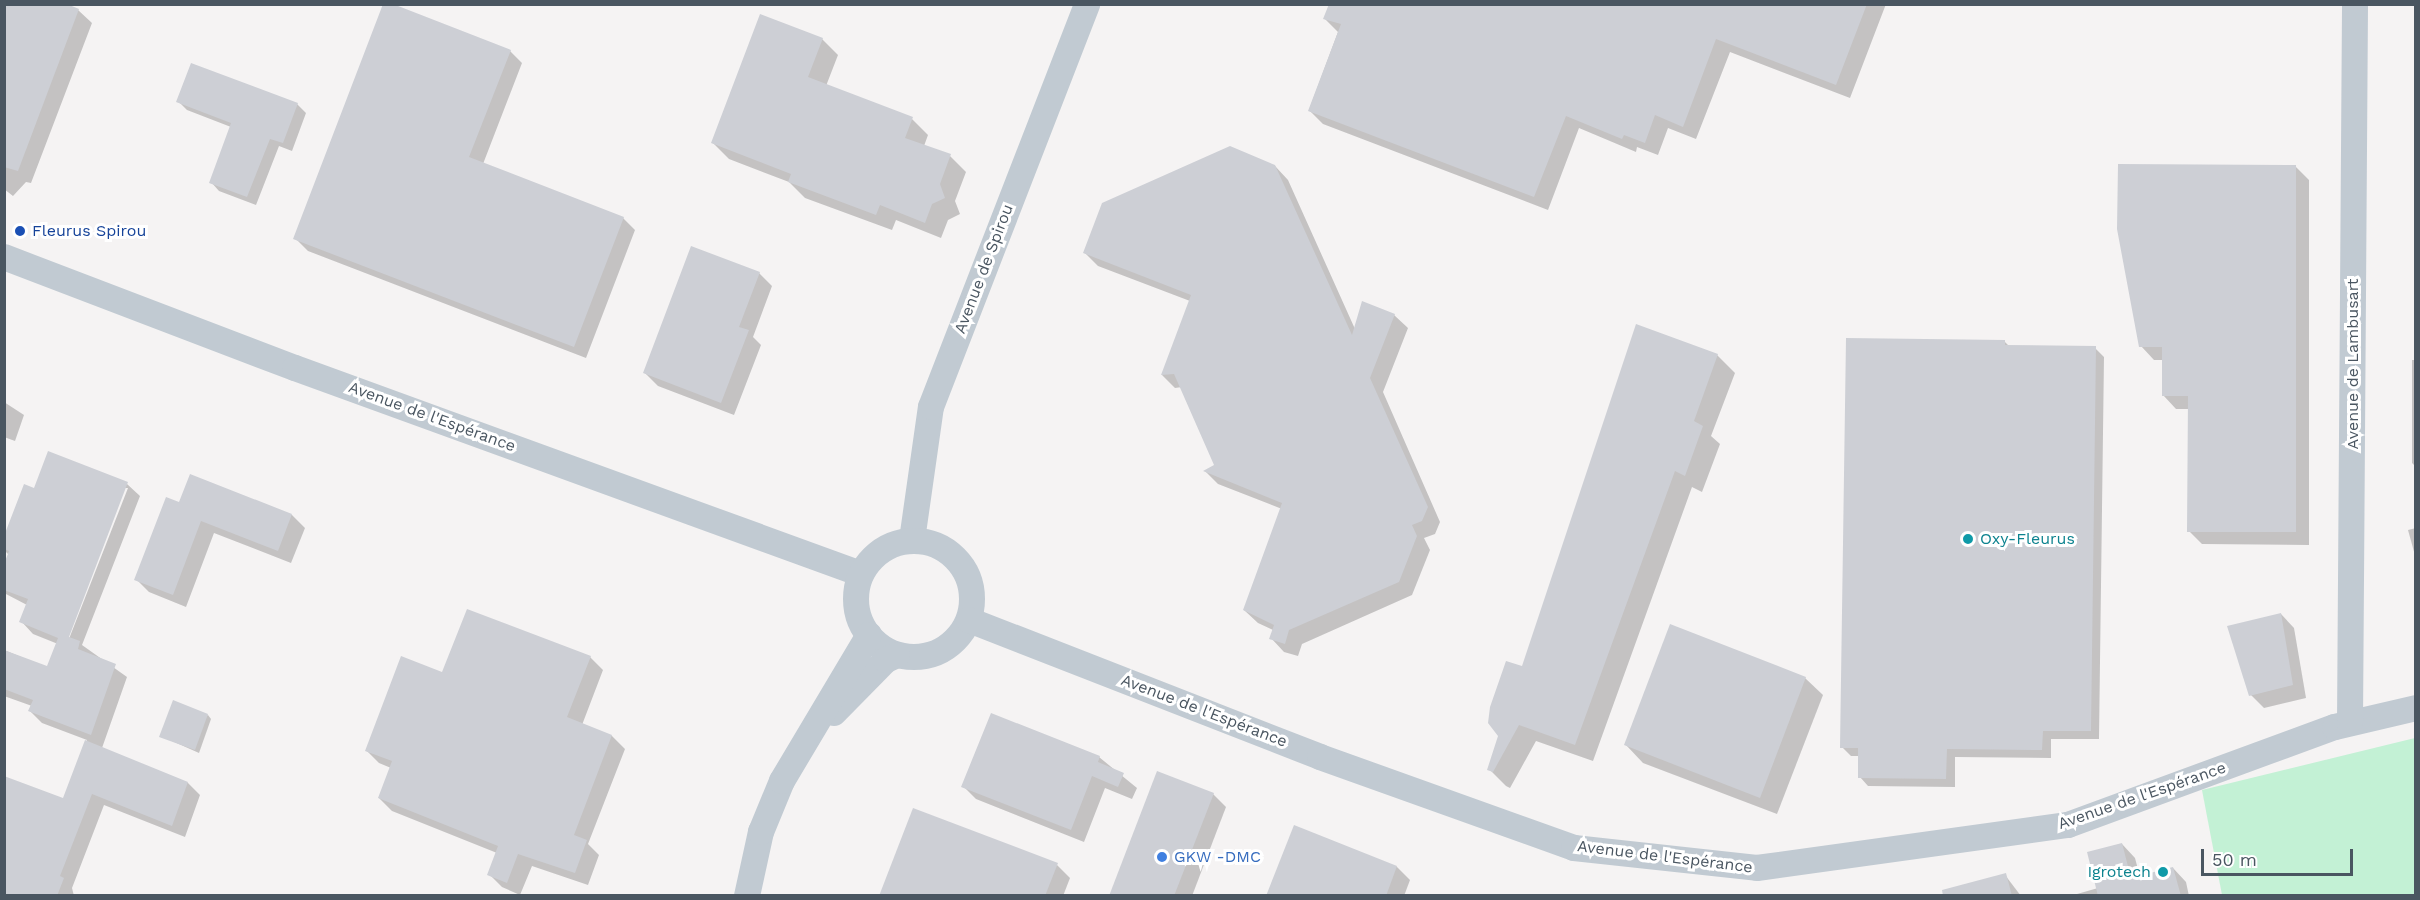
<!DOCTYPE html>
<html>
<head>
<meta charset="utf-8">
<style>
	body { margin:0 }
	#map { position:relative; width:2420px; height:900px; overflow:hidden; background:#f5f3f3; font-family:"Work Sans",sans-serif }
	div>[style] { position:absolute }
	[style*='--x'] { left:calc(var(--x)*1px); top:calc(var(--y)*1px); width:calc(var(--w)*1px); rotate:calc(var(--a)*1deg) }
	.green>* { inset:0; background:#c3f1d5 }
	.shadow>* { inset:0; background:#0003 }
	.building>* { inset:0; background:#cdcfd5 }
	.minor>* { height:26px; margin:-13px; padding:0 13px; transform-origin:13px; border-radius:13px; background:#c1cad2 }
	.minor>.ring { margin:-13px; padding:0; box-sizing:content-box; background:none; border:26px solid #c1cad2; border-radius:50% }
	.dots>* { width:16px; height:16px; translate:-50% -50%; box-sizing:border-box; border:3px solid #fff; border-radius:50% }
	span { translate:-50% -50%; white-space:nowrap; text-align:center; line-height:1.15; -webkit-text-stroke:6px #fff; paint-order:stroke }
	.transit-label { font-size:16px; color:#164399 }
	.left { translate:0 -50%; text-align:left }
	.street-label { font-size:16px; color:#4a5661 }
	.culture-label { font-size:16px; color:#0d838f }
	.right { translate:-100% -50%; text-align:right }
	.shop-label { font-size:16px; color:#366cbe }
	.frame { position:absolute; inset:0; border:6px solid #4a5661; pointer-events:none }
	.scale { position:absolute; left:2201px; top:849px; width:152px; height:27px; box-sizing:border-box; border:3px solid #4a5661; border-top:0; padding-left:8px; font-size:18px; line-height:21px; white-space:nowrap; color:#4a5661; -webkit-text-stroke:4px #fff; paint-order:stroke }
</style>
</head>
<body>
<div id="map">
	<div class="green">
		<div style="clip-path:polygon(2415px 738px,2415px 895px,2222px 895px,2202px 790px)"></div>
	</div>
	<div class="shadow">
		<div style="clip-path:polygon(4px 4px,78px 10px,92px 23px,31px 183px,26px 182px,13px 196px,4px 189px)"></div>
		<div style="clip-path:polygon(1331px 4px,1886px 4px,1850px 98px,1730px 52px,1696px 139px,1668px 128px,1658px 155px,1637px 147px,1636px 152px,1579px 128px,1548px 210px,1323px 124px,1309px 110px,1338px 32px,1325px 19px)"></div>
		<div style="clip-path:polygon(2414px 4px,2416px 4px,2416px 49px,2414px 47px)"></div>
		<div style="clip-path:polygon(822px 39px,838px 55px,826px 86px,912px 119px,928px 135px,924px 146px,950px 156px,966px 172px,955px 201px,960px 214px,948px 220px,941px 238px,896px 220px,892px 230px,805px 198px,789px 182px,729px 159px,713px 143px)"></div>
		<div style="clip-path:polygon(510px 51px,522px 63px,483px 164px,623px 218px,635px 230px,586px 358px,308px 251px,295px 238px)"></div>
		<div style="clip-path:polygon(192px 65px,297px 104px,306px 113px,292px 151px,279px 146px,256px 205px,219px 191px,211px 182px,231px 127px,187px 110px,178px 101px)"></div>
		<div style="clip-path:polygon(1275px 166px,1288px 180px,1355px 329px,1394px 315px,1408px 328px,1383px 392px,1440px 522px,1435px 534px,1424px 538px,1430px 550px,1412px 595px,1302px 644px,1298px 656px,1284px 652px,1271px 638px,1273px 630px,1258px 623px,1244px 610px,1282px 509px,1218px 484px,1205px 471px,1216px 466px,1182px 387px,1175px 388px,1162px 375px,1190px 301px,1098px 266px,1084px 252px)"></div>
		<div style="clip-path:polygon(2295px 166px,2309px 180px,2309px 545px,2202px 544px,2189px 531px,2190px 409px,2176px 409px,2163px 395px,2163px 360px,2154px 360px,2141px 346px)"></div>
		<div style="clip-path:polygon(759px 273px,772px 286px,753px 337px,761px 345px,734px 415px,658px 386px,645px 373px)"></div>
		<div style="clip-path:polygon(2004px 341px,2010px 347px,2095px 348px,2104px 357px,2099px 739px,2051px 739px,2051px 758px,1955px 757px,1955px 787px,1868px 786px,1860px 777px,1860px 756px,1851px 756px,1842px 747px)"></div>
		<div style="clip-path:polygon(1717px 355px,1735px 373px,1711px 436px,1720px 444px,1702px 492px,1692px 487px,1593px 761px,1536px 741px,1510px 788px,1506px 786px,1489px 769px,1522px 668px)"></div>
		<div style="clip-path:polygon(2412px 360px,2416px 360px,2416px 467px,2412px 463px)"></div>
		<div style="clip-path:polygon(4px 402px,24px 415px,15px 441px,4px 437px)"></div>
		<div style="clip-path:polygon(evenodd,127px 484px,140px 496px,82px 645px,127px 677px,102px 748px,188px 783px,200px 795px,185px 837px,104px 805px,72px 888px,74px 896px,4px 896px,64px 800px,87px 740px,42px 723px,30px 711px,32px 706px,4px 696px,4px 650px,48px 668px,58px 644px,33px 634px,21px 621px,27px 605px,4px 593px,4px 568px,9px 555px,4px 550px,4px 540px,35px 490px,127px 484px,124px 488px,128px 488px,67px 644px,64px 643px,124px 488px)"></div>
		<div style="clip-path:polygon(180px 504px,292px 515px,305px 528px,291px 563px,214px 533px,186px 607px,149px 592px,136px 579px)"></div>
		<div style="clip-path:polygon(2416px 528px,2416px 559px,2408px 530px)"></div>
		<div style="clip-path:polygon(2281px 614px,2294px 628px,2306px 698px,2264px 708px,2251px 695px)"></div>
		<div style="clip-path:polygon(590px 657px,603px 670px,582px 725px,612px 736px,625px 749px,588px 844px,599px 855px,588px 885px,532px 866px,520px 895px,502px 887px,489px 874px,497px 853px,392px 811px,379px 798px,391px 768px,379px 763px,366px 750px,443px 674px)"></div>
		<div style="clip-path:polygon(1805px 678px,1823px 695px,1777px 814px,1643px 763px,1626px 745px)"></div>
		<div style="clip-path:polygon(208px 715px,211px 719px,199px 753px,161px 736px)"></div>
		<div style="clip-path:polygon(1099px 757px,1137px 788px,1132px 799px,1105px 788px,1084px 842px,976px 799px,963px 786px)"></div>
		<div style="clip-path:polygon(1213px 794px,1226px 807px,1192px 896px,1111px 896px)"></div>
		<div style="clip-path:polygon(1295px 827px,1397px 867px,1410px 880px,1404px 896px,1267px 896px)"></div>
		<div style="clip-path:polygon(2122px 844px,2135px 858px,2140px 877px,2173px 868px,2186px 882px,2189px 896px,2070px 896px,2098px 888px)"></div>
		<div style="clip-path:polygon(1057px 865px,1070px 878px,1063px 896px,881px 896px)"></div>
		<div style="clip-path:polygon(2005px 875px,2021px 896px,1975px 896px)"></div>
	</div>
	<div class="building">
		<div style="clip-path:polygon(4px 4px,67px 4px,79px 9px,18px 171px,4px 167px)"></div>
		<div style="clip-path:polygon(383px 4px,393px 4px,511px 50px,469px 157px,624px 217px,574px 347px,293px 239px)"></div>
		<div style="clip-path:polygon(1329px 4px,1867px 4px,1836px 85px,1716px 39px,1683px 127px,1655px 115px,1645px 143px,1624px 135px,1622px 139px,1566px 116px,1534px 197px,1308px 111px,1341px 24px,1323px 19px)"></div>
		<div style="clip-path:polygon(760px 14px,823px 38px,808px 77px,913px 117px,905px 138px,951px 154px,940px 184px,945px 198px,932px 204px,925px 223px,880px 205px,876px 215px,788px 182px,791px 174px,711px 143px)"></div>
		<div style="clip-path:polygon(191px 63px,298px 103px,283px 143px,270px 139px,247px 197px,209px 183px,231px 123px,176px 102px)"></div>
		<div style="clip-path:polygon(1230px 146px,1275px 165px,1352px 335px,1362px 301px,1395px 314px,1370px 378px,1428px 507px,1422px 521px,1412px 525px,1417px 536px,1399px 582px,1289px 630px,1285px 644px,1269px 639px,1274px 625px,1243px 610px,1282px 503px,1203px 471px,1214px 465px,1174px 374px,1161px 375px,1191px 295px,1083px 253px,1102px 203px)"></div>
		<div style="clip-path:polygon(2118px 164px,2296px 165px,2296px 532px,2187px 532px,2188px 396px,2162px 396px,2162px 347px,2139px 347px,2117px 229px)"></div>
		<div style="clip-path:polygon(691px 246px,760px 272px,739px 327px,749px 330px,721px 403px,643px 373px)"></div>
		<div style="clip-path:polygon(1636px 324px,1718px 354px,1694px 421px,1703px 426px,1685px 476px,1675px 471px,1575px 745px,1519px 725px,1493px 772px,1487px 770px,1498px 736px,1488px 723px,1490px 707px,1506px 661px,1522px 666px)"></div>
		<div style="clip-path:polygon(1846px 338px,2005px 340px,2005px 345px,2096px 346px,2091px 731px,2043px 731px,2042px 750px,1947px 749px,1946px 779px,1858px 778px,1858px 748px,1840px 748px)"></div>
		<div style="clip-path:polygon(48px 451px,128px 482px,69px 637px,80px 641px,78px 649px,116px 664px,91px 735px,28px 711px,33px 700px,4px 689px,4px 650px,47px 666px,58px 638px,19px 622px,28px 599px,4px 590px,4px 564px,9px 551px,4px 549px,4px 536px,24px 484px,34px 488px)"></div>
		<div style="clip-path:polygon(190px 474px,292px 514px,278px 551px,201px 521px,173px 595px,134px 580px,166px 497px,179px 502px)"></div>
		<div style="clip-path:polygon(467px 609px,591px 656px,567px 717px,612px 735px,574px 835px,587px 840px,575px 873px,518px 854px,507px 883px,487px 875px,498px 846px,378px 798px,392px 761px,365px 751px,401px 656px,442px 672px)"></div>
		<div style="clip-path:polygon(2281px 613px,2293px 685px,2249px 696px,2227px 626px)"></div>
		<div style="clip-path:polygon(1670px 624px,1806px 677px,1760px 798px,1624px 745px)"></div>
		<div style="clip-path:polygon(173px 700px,208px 714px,195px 750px,159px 737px)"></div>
		<div style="clip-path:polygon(991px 713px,1100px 756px,1098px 762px,1124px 773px,1118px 787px,1092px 776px,1071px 830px,961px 787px)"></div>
		<div style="clip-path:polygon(85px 740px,188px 782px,172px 826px,92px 794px,60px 876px,64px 878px,57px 896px,4px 896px,4px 776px,63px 798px)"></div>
		<div style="clip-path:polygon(1157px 771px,1214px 793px,1174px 896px,1109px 896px)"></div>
		<div style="clip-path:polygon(913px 808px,1058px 863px,1045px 896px,879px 896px)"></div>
		<div style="clip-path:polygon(1294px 825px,1397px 866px,1386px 896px,1266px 896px)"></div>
		<div style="clip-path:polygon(2122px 843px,2131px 878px,2173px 867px,2181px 896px,2098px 896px,2087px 852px)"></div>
		<div style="clip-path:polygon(2006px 873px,2012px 896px,1943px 896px,1942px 890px)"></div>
	</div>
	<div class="minor">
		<div style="--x:4;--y:257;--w:311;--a:20.9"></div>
		<div style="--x:295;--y:368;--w:602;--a:20"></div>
		<div style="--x:912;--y:540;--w:134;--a:-81.9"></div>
		<div style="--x:931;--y:407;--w:432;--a:-68.8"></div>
		<div class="ring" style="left:856px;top:541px;width:90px;height:90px"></div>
		<div style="--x:969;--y:620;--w:377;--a:21.3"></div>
		<div style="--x:1320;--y:757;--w:270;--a:19.7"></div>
		<div style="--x:1574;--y:848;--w:184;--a:6.2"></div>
		<div style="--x:1757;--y:868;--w:314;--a:-7.9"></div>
		<div style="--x:2068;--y:825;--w:284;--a:-20.2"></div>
		<div style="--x:2335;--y:727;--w:83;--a:-13.2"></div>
		<div style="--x:834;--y:713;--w:74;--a:-45.5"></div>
		<div style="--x:886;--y:660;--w:12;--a:-24"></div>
		<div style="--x:2350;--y:723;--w:719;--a:-89.6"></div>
		<div style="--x:747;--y:896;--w:66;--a:-77.7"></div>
		<div style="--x:761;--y:832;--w:55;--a:-67.6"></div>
		<div style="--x:782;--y:781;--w:170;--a:-59.2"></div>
	</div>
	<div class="dots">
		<div style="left:20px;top:231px;background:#1a4fb4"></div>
		<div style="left:1968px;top:539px;background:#0f9aa8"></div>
		<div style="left:1162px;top:857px;background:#3f7fe0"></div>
		<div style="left:2163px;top:872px;background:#0f9aa8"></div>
	</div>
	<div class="transit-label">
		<span class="left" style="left:32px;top:231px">Fleurus Spirou</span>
	</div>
	<div class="street-label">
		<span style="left:984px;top:269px;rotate:-69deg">Avenue de Spirou</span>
		<span style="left:2353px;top:364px;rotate:-90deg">Avenue de Lambusart</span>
		<span style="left:432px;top:417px;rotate:20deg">Avenue de l'Espérance</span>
		<span style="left:1204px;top:711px;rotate:21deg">Avenue de l'Espérance</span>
		<span style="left:2142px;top:796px;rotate:-19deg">Avenue de l'Espérance</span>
		<span style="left:1665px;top:857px;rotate:7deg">Avenue de l'Espérance</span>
	</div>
	<div class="culture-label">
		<span class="left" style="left:1980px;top:539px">Oxy-Fleurus</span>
		<span class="right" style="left:2151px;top:872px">Igrotech</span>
	</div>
	<div class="shop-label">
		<span class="left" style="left:1174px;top:857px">GKW -DMC</span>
	</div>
	<div class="frame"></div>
	<div class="scale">50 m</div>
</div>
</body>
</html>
